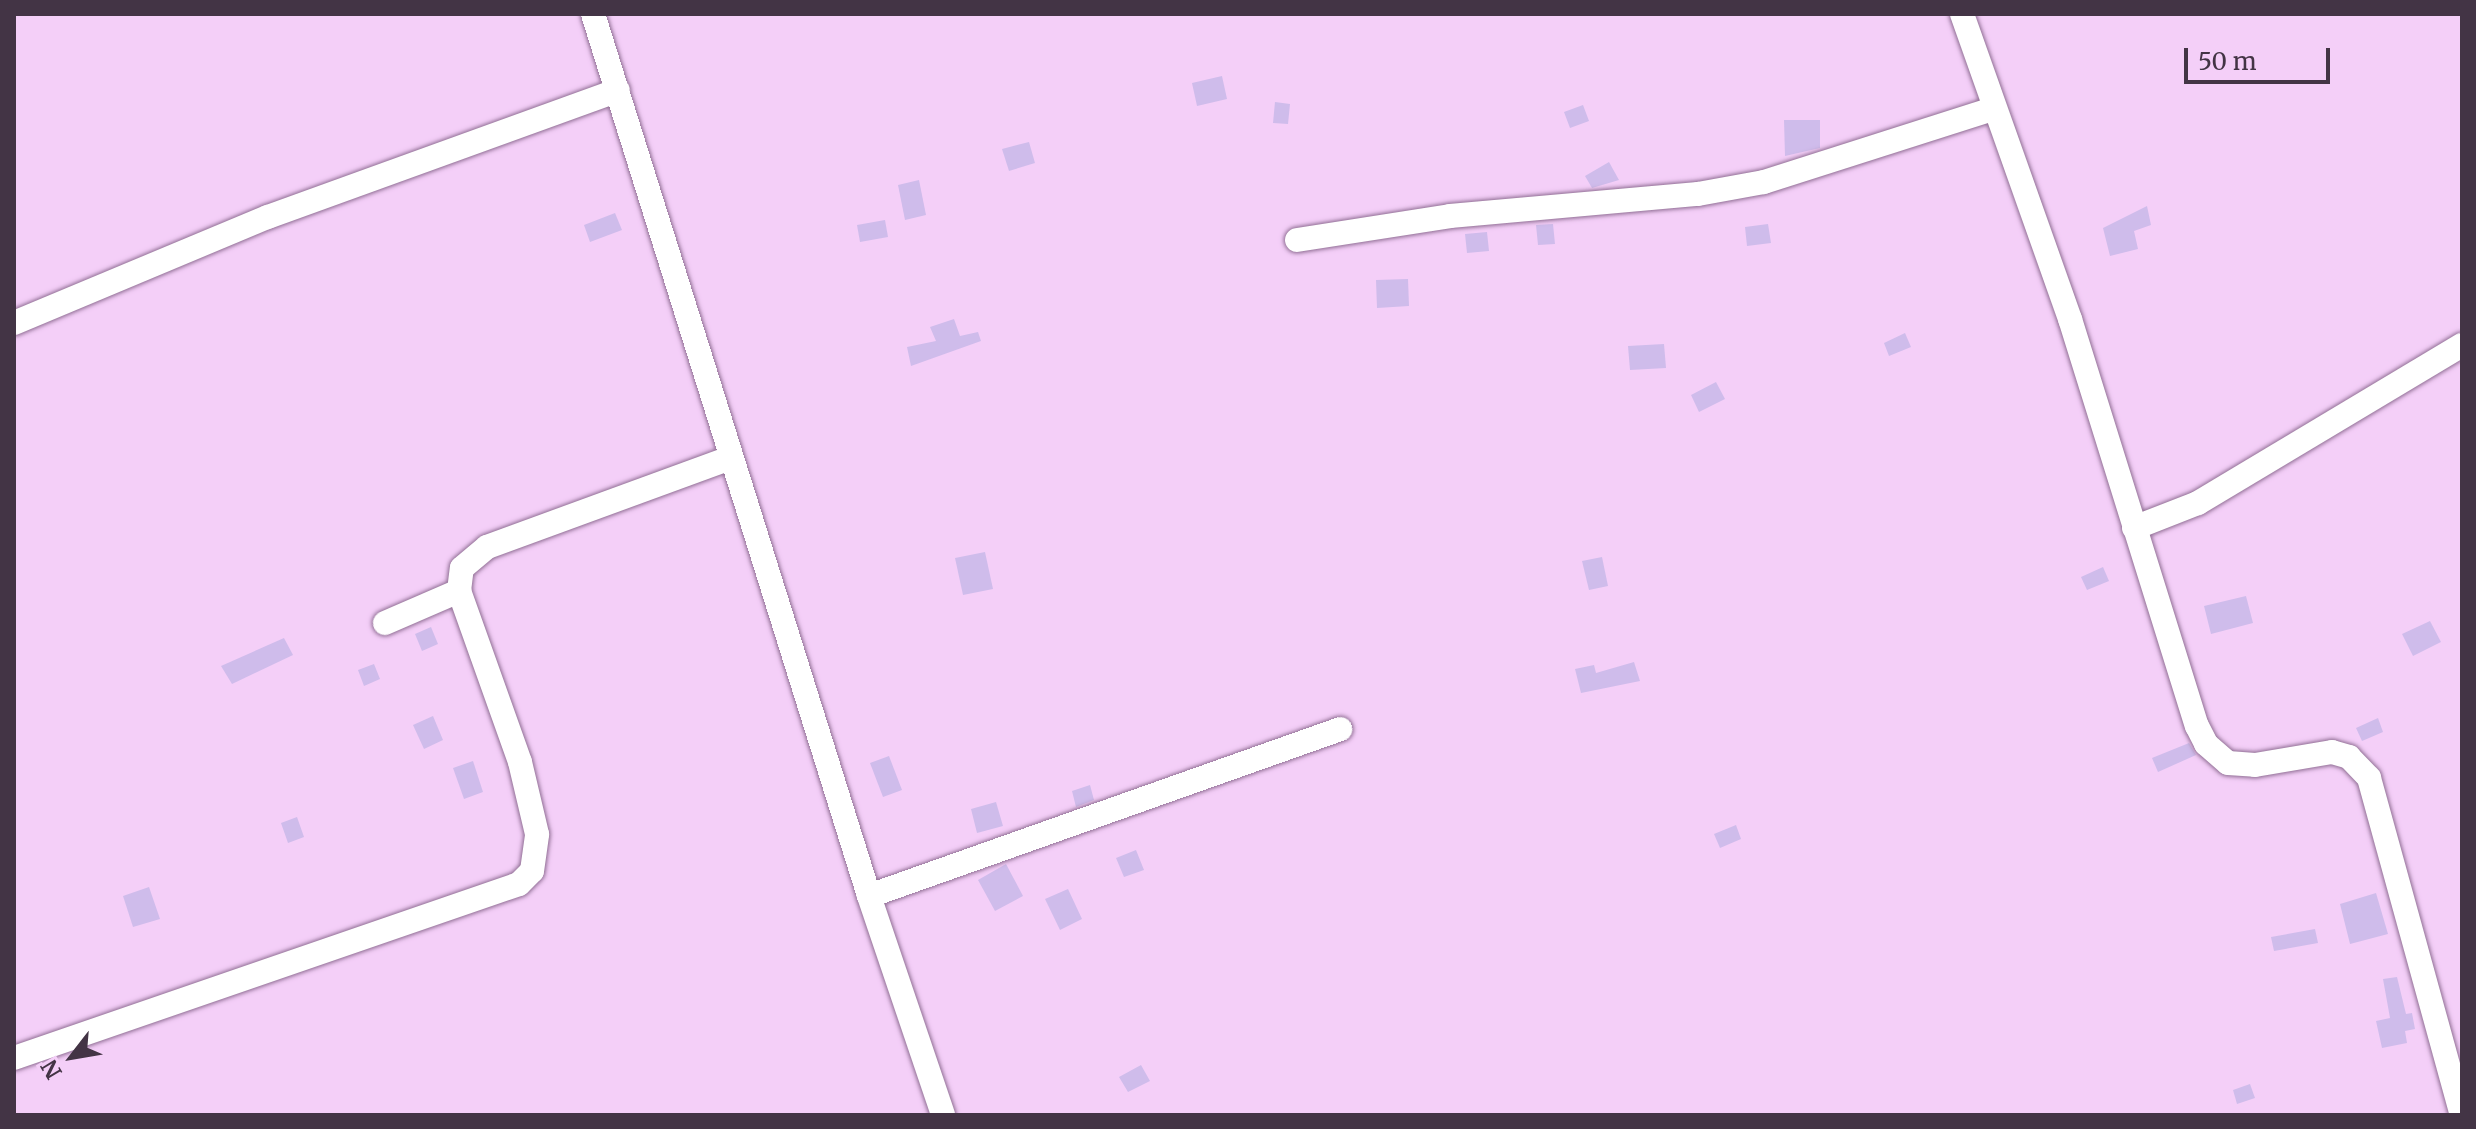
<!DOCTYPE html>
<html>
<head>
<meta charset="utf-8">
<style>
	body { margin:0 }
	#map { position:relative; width:2476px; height:1129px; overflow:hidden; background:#f4cff8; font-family:Merriweather,serif }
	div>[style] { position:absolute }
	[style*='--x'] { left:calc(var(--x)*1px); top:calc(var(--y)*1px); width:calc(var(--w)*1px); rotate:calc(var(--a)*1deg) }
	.building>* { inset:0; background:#cfbceb }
	.roads { filter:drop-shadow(0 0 2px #916f95) drop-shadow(0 0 2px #916f95) }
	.minor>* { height:24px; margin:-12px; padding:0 12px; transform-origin:12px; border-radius:12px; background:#fff }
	span { translate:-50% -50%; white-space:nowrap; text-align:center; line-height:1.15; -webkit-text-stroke:6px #f4cff8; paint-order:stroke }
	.frame { position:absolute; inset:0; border:16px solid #433445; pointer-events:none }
	.north { position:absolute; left:32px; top:1017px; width:80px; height:80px; -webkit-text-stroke:6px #f4cff8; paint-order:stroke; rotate:239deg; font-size:22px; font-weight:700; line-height:32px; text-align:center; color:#433445 }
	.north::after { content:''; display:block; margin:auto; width:28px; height:36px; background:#433445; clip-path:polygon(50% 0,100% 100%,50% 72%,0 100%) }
	.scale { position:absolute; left:2184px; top:48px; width:146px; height:36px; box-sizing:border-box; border:4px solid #433445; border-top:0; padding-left:10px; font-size:24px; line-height:28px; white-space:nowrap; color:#433445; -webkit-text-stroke:6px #f4cff8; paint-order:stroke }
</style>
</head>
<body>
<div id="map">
	<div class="building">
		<div style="clip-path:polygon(1222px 76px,1227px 99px,1197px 106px,1192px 83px)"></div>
		<div style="clip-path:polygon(1275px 102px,1290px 104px,1288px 124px,1273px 123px)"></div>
		<div style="clip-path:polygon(1583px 105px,1589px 121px,1570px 128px,1564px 112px)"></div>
		<div style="clip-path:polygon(1784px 120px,1820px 120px,1820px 148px,1785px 156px)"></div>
		<div style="clip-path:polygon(1029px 142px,1035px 163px,1009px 171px,1002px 149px)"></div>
		<div style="clip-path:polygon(1609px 162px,1619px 180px,1592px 188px,1585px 176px)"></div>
		<div style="clip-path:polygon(919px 180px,926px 215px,905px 220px,898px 185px)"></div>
		<div style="clip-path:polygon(2147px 206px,2151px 225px,2134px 231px,2138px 249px,2110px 256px,2103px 228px)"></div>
		<div style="clip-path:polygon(615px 213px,622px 230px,590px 242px,584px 225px)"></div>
		<div style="clip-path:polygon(885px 220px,888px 237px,860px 242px,857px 225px)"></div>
		<div style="clip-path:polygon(1553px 224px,1555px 244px,1538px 245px,1536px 225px)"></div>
		<div style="clip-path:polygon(1768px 224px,1771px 243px,1747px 246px,1745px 227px)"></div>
		<div style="clip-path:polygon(1487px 232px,1489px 251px,1467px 253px,1465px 234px)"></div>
		<div style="clip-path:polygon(1408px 279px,1409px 306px,1377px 308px,1376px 280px)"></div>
		<div style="clip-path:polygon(954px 319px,960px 336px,978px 332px,981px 341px,911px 366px,907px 347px,936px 341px,930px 327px)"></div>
		<div style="clip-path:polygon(1905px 333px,1911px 347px,1889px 356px,1884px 343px)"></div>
		<div style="clip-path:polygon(1664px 344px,1666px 368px,1630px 370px,1628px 346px)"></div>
		<div style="clip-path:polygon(1716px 382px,1725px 399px,1699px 412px,1691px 395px)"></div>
		<div style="clip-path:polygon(985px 552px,993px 589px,963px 595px,955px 558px)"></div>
		<div style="clip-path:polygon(1602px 557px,1608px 586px,1589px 590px,1582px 561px)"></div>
		<div style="clip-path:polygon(2103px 567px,2109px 581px,2087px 590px,2081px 577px)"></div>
		<div style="clip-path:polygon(2246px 596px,2253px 623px,2211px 634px,2204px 606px)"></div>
		<div style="clip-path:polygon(2430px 621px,2441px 642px,2413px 656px,2402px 634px)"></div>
		<div style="clip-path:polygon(431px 627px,438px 644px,422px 651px,415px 634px)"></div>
		<div style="clip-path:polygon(284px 638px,293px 655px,232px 684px,221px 666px)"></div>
		<div style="clip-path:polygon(1634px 662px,1640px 681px,1581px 693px,1575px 669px,1594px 665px,1596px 673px)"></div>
		<div style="clip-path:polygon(374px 664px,380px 679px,364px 686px,358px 670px)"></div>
		<div style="clip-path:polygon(433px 716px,443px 740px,424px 749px,413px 725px)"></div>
		<div style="clip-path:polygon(2378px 718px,2383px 732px,2362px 741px,2356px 728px)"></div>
		<div style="clip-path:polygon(2189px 743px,2196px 755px,2158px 772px,2152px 758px)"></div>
		<div style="clip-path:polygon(889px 756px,902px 790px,883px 797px,870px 763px)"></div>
		<div style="clip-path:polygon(473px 761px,483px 792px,464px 799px,453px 768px)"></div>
		<div style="clip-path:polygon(1090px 785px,1094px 800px,1076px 807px,1072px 791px)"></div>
		<div style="clip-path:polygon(996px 802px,1003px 826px,977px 833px,971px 809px)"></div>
		<div style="clip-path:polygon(297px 817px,304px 837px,288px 843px,281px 823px)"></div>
		<div style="clip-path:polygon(1736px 825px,1741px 839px,1720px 848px,1714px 834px)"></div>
		<div style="clip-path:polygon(1136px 850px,1144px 870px,1124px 877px,1116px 858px)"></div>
		<div style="clip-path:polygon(1006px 864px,1023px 896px,995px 911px,978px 880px)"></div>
		<div style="clip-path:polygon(149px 887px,160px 919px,133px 927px,123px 896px)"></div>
		<div style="clip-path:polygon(1068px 889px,1082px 919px,1060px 930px,1045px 899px)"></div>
		<div style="clip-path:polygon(2376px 893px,2388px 934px,2350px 944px,2340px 904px)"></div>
		<div style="clip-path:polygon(2315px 929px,2318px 943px,2274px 951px,2271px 937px)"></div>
		<div style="clip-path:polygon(2397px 977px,2406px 1014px,2412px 1013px,2415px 1029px,2405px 1031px,2407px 1043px,2382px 1048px,2376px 1021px,2390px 1018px,2383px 979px)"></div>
		<div style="clip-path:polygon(1141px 1065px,1150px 1081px,1128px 1092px,1119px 1077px)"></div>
		<div style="clip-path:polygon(2250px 1084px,2255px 1098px,2237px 1104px,2233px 1090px)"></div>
	</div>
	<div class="roads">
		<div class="minor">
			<div style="--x:593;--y:14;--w:924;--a:72.62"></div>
			<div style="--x:869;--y:896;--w:231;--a:71.3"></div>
			<div style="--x:1962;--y:14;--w:324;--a:70.5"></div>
			<div style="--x:2070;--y:319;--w:426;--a:72.7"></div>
			<div style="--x:2197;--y:726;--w:20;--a:63"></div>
			<div style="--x:2206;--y:744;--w:29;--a:41"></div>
			<div style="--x:2228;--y:763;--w:27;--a:4"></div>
			<div style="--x:2255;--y:765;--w:78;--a:-9.6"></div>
			<div style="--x:2332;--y:752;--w:18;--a:16"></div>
			<div style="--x:2349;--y:757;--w:29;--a:46"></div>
			<div style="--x:2369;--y:778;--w:350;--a:74.6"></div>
			<div style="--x:1297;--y:240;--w:155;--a:-8.9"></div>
			<div style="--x:1450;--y:216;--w:249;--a:-5.1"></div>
			<div style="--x:1698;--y:194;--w:67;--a:-10.3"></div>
			<div style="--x:1764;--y:182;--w:240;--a:-17.7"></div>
			<div style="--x:14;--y:323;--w:275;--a:-22.7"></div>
			<div style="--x:268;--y:217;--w:372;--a:-19.9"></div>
			<div style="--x:2134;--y:528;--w:69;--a:-21.3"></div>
			<div style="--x:2198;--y:503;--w:308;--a:-30.9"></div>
			<div style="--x:385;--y:623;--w:81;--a:-23.4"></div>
			<div style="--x:869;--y:896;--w:500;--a:-19.5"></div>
			<div style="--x:14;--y:1058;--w:534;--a:-19.01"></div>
			<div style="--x:519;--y:884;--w:18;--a:-45"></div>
			<div style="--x:532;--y:871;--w:37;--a:-82"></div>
			<div style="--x:537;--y:834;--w:74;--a:-103.3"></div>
			<div style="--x:520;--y:762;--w:182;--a:-109.6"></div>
			<div style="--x:459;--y:591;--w:23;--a:-83"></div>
			<div style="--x:462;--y:568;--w:33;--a:-40"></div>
			<div style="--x:487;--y:547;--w:259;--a:-20.1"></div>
		</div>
	</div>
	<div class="frame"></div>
	<div class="north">N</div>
	<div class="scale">50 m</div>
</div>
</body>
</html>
